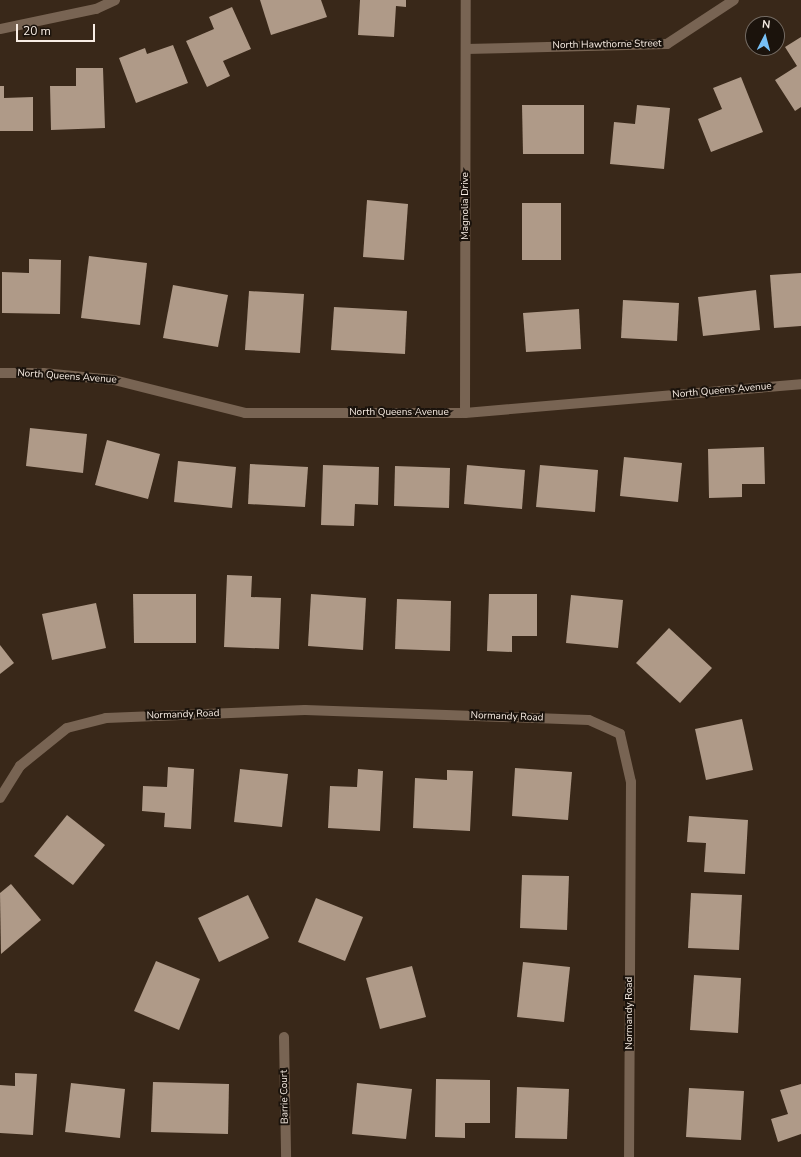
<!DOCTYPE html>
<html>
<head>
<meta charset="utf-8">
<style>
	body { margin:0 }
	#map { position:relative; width:801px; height:1157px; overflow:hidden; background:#392819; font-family:"Nunito Sans",sans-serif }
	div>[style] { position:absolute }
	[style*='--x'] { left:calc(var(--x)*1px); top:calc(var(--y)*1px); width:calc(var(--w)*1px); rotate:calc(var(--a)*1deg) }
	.building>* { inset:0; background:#af9a88 }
	.minor>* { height:10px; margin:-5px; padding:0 5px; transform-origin:5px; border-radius:5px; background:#786453 }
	span { translate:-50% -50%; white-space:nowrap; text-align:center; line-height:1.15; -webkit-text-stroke:4px #1b130c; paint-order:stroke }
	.street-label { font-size:10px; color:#f8ede4 }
	.north { position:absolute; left:745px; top:16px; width:40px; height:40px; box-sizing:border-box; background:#1b130c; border:1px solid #736a62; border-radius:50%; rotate:6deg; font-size:11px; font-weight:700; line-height:16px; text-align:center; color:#f8ede4 }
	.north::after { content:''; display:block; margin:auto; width:14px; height:18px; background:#77c0f7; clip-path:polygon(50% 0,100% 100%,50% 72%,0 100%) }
	.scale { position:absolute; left:16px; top:24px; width:79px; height:18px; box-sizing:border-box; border:2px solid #f8ede4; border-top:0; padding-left:5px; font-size:12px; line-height:14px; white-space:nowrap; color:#f8ede4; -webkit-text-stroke:3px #1b130c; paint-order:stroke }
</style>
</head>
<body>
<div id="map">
	<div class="building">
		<div style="clip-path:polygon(260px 0,321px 0,327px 17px,271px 35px)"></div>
		<div style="clip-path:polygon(360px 0,406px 0,406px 7px,396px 6px,394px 37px,358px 35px)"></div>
		<div style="clip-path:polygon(232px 7px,251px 49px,223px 61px,230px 76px,207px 87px,186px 41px,214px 29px,209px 17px)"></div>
		<div style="clip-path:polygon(801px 37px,801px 107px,795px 111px,775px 80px,797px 66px,785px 47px)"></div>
		<div style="clip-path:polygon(173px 45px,188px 83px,136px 103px,119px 58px,145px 48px,147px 54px)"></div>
		<div style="clip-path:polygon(76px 68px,103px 68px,105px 128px,51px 130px,50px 86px,76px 86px)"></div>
		<div style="clip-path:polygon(741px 77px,763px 132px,711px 152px,698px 119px,722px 109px,713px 88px)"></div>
		<div style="clip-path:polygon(0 86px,4px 86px,4px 98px,33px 97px,33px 131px,0 131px)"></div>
		<div style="clip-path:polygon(522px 105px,584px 105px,584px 154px,523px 154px)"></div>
		<div style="clip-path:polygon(637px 105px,670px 108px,664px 169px,610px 164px,614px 122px,635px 124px)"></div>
		<div style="clip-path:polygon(367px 200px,408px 204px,404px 260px,363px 257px)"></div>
		<div style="clip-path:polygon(522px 203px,561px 203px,561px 260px,522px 260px)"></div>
		<div style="clip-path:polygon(89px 256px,147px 263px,140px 325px,81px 318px)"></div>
		<div style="clip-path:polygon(29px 259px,61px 260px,60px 314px,2px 313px,2px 272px,29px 273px)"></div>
		<div style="clip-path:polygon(801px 273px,801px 326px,774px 328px,770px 275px)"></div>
		<div style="clip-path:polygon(173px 285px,228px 295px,218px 347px,163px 338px)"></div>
		<div style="clip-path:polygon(756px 290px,760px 330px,703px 336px,698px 297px)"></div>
		<div style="clip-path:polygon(249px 291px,304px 294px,300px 353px,245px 350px)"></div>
		<div style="clip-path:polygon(623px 300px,679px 303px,677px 341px,621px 338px)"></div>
		<div style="clip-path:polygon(334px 307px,407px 311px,405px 354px,331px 350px)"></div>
		<div style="clip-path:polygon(579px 309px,581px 349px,526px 352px,523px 313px)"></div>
		<div style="clip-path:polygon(30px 428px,87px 434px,83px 473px,26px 466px)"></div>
		<div style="clip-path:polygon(107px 440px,160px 454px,148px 499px,95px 485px)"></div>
		<div style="clip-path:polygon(764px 447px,765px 484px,742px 484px,742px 497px,709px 498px,708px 449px)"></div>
		<div style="clip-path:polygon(624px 457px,682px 463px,678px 502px,620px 496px)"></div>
		<div style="clip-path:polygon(178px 461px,236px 467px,232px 508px,174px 502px)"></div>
		<div style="clip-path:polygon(250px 464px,308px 467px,305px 507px,248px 504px)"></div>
		<div style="clip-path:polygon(323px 465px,379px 467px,378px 505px,355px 504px,354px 526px,321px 525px)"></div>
		<div style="clip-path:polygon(467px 465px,525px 470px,522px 509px,464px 504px)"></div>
		<div style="clip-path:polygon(540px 465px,598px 470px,595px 512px,536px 507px)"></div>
		<div style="clip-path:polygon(395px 466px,450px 468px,449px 508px,394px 506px)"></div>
		<div style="clip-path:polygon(227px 575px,252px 576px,251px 597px,281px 598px,279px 649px,224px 647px)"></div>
		<div style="clip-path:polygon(133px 594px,196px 594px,196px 643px,134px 643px)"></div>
		<div style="clip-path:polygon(311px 594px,366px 598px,363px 650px,308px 646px)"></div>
		<div style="clip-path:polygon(489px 594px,537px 594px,537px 636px,512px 636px,512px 652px,487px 651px)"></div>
		<div style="clip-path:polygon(571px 595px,623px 600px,618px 648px,566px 643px)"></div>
		<div style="clip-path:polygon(397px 599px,451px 601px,450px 651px,395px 649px)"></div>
		<div style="clip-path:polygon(96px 603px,106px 648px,52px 660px,42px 614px)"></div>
		<div style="clip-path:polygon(669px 628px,712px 668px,680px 703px,636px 663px)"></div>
		<div style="clip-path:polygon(0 645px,14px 663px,0 674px)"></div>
		<div style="clip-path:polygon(742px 719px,753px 770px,706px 780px,695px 729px)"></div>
		<div style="clip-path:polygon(168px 767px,194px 769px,191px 829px,164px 827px,165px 813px,142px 811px,143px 786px,167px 787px)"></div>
		<div style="clip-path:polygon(515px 768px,572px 772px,568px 820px,512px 816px)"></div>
		<div style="clip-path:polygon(240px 769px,288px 774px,282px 827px,234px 822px)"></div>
		<div style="clip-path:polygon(358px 769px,383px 771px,380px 831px,328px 828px,330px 786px,357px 787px)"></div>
		<div style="clip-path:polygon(447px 770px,473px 771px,470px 831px,413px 828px,415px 778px,447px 780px)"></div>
		<div style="clip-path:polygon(67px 815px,105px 845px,73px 885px,34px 856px)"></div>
		<div style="clip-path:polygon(689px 816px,748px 820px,745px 874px,704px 872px,706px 843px,687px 842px)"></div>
		<div style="clip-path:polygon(522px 875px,569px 876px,567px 930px,520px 928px)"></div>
		<div style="clip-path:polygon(11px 884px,41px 920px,1px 954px,0 893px)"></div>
		<div style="clip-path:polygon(691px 893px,742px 895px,739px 950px,688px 948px)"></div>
		<div style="clip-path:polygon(248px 895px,269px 938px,219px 962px,198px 918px)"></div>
		<div style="clip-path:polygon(316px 898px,363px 917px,345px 961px,298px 942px)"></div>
		<div style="clip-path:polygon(156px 961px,200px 979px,179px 1030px,134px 1011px)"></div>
		<div style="clip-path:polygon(523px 962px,570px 967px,564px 1022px,517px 1017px)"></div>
		<div style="clip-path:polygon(412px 966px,426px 1017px,380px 1029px,366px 978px)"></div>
		<div style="clip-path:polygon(694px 975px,741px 978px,738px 1033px,690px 1030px)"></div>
		<div style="clip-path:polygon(15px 1073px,37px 1074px,33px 1135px,0 1133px,0 1085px,15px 1086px)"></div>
		<div style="clip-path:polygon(436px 1079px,490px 1080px,490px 1123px,465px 1123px,465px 1138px,435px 1137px)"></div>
		<div style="clip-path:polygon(153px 1082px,229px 1084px,228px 1134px,151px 1132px)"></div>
		<div style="clip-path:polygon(71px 1083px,125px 1089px,120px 1138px,65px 1132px)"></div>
		<div style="clip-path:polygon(357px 1083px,412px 1089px,406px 1139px,352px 1134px)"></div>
		<div style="clip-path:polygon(801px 1084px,801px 1134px,778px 1142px,771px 1119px,788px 1114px,780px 1090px)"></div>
		<div style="clip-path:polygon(517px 1087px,569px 1089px,567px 1139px,515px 1138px)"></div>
		<div style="clip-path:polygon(689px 1088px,744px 1091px,741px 1140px,686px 1137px)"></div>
	</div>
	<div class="minor">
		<div style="--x:0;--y:29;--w:98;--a:-11.8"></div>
		<div style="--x:96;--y:9;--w:21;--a:-25"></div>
		<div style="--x:466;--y:49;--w:201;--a:-1.4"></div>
		<div style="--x:667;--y:44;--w:80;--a:-33.3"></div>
		<div style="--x:0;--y:373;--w:43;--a:0"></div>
		<div style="--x:43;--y:373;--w:71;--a:5.6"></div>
		<div style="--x:114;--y:380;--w:135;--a:14.1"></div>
		<div style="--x:245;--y:413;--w:220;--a:0"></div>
		<div style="--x:465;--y:413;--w:337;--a:-4.9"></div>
		<div style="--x:465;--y:413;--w:413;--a:-89.9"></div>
		<div style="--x:0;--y:798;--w:38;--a:-58"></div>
		<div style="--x:20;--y:766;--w:60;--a:-39"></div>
		<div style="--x:67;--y:728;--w:40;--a:-14.4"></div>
		<div style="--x:106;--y:718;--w:199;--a:-2.3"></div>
		<div style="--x:305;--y:710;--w:284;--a:2"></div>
		<div style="--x:589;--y:720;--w:34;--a:24"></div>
		<div style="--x:620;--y:734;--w:49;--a:77.1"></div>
		<div style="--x:631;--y:782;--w:375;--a:90.3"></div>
		<div style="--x:284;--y:1037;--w:120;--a:89"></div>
	</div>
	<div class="street-label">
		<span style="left:607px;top:45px;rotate:-1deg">North Hawthorne Street</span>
		<span style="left:466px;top:206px;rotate:-90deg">Magnolia Drive</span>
		<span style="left:67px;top:377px;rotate:4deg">North Queens Avenue</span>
		<span style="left:722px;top:391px;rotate:-5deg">North Queens Avenue</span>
		<span style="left:399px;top:413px">North Queens Avenue</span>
		<span style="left:183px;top:715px;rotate:-2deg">Normandy Road</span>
		<span style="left:507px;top:717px;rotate:2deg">Normandy Road</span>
		<span style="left:630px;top:1013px;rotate:-90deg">Normandy Road</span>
		<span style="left:285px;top:1097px;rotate:-91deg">Barrie Court</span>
	</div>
	<div class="north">N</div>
	<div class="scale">20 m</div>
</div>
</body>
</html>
